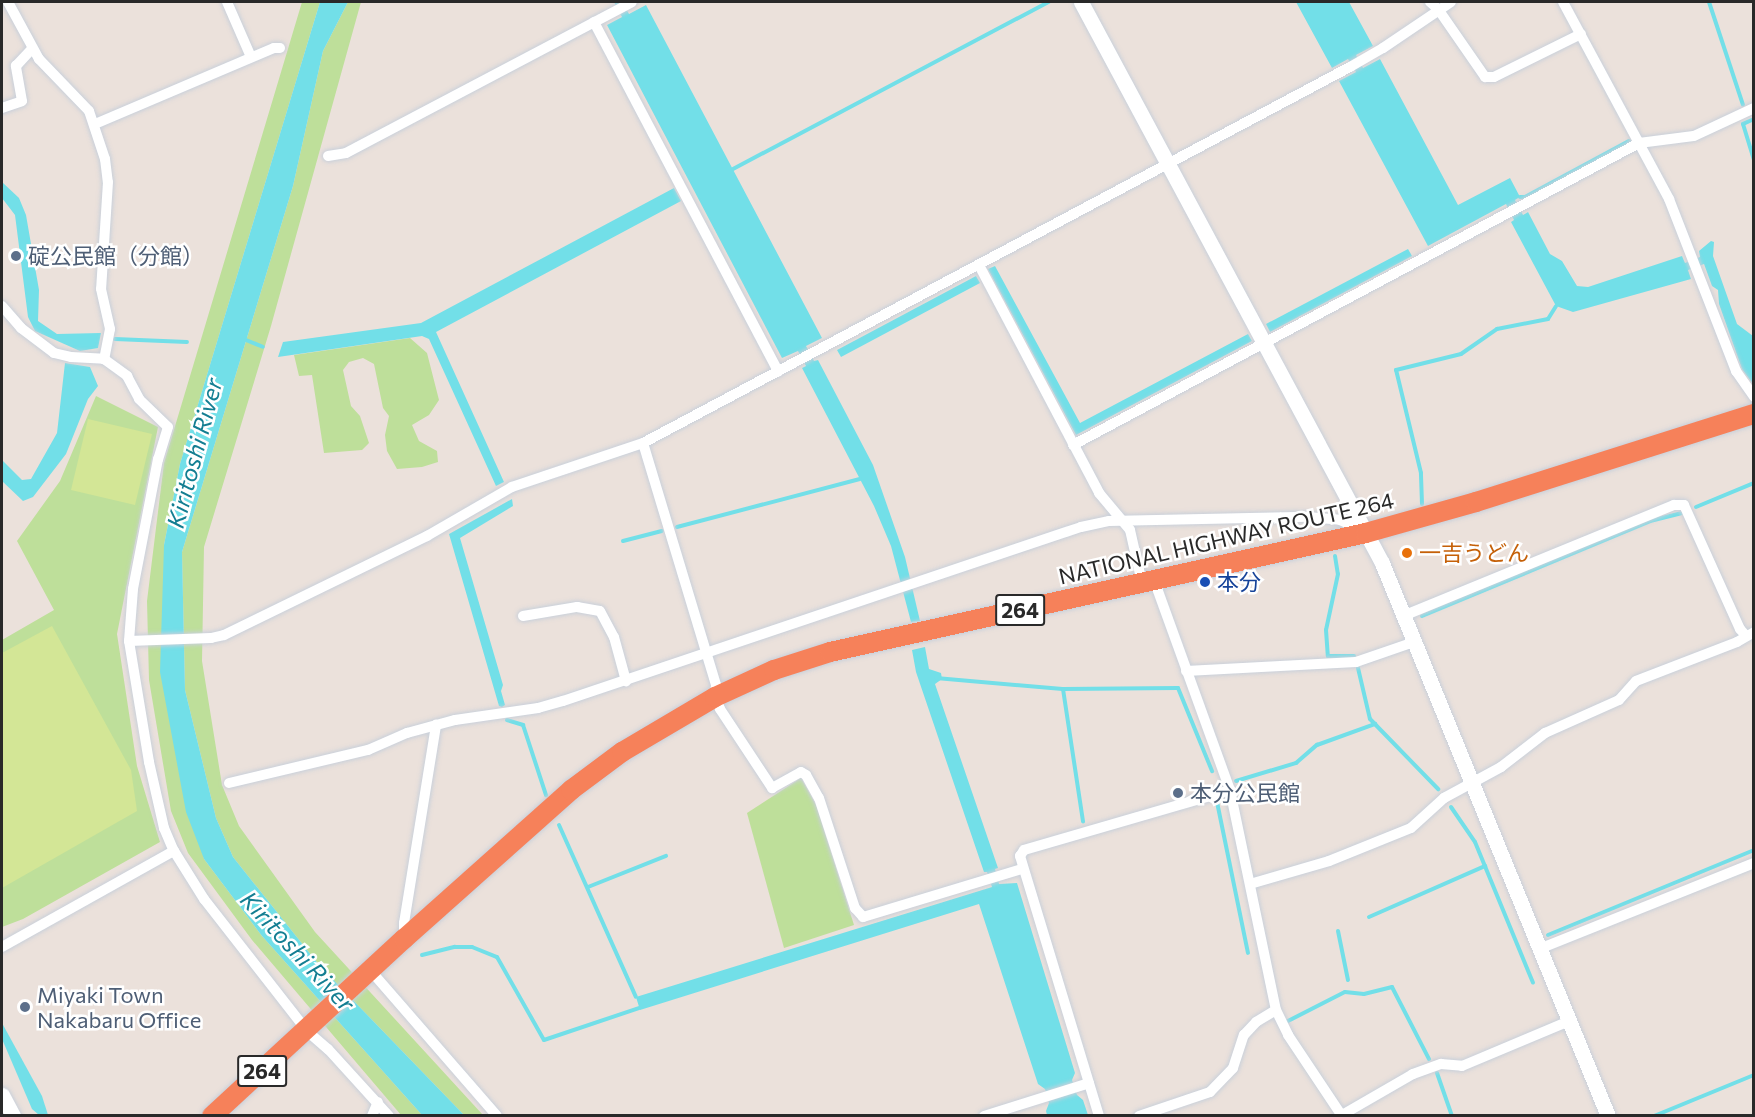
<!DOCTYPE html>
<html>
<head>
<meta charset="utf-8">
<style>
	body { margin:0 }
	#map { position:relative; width:1755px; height:1117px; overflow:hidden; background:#ebe1db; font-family:Commissioner,"Noto Sans JP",sans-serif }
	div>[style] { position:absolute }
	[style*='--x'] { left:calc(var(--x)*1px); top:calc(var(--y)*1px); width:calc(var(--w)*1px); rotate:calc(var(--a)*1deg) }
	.green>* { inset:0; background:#bedf9a }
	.pitch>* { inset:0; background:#d3e696 }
	.water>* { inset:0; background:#72dfe8 }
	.stream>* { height:4px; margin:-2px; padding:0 2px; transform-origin:2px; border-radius:2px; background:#72dfe8 }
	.roads { filter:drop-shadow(0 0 2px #c9d0da) drop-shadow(0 0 2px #c9d0da) }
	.street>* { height:10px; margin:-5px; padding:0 5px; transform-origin:5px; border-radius:5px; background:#fff }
	.secondary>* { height:15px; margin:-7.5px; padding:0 7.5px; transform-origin:7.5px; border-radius:7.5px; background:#fff }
	.highway>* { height:20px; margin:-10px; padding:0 10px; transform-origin:10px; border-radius:10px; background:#f6815a }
	.dots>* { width:16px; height:16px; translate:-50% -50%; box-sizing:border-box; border:3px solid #fff; border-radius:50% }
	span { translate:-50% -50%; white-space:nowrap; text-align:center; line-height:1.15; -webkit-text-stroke:5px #fff; paint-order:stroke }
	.shield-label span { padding:2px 4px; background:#fff; border:2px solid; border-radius:4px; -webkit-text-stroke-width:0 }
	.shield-label { font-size:21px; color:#292929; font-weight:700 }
	.service-label { font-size:22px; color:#4e5e75 }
	.left { translate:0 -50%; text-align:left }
	.street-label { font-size:22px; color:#292929 }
	.food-label { font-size:22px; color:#c56008 }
	.transit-label { font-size:22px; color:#164399 }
	.water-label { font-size:24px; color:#137e92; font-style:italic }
	.frame { position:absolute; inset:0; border:3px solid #292929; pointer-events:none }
</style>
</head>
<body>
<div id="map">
	<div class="green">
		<div style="clip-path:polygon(302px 2px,320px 2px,180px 464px,164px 545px,204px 859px,262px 936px,422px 1115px,401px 1115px,252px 940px,188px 853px,171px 811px,149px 680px,147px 601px,164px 463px)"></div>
		<div style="clip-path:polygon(348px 2px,361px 2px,271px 326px,204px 547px,202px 661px,222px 785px,239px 826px,315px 932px,483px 1115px,464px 1115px,319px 965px,233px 857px,216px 818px,185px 690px,182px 552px,293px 186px,323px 51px)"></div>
		<div style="clip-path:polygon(410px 338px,427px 353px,439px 400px,429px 415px,412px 425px,419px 441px,437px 451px,438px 462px,422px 467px,397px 469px,387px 451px,385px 435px,389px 416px,383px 408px,374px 364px,363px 358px,349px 362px,343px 370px,351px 406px,360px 416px,369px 443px,362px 450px,324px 453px,312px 375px,299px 376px,294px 355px)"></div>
		<div style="clip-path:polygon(96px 396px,158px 427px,117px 634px,137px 766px,160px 842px,23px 919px,2px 927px,2px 640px,54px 610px,17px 541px,60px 481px)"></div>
		<div style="clip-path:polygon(801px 778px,816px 805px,854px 925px,784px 948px,747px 813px)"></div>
	</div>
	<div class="pitch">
		<div style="clip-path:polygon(88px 419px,152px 434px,135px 505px,71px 490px)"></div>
		<div style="clip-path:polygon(52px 626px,131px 770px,137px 811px,2px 888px,2px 653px)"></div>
	</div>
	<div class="water">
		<div style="clip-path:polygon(320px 2px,348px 2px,323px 51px,293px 186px,182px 552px,185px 690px,216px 818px,233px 857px,319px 965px,464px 1115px,422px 1115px,262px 936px,204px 859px,186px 812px,160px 672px,164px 545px,180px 464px)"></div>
		<div style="clip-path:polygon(614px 2px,622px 2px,629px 14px,646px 5px,822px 338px,806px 346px,814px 361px,818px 360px,873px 465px,905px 557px,920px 621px,911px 622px,891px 546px,874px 506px,802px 368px,806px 366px,798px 351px,782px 358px,607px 25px,622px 17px)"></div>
		<div style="clip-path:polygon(1296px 2px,1349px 2px,1373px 46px,1356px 55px,1363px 68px,1380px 59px,1458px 205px,1510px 178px,1520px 197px,1515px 200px,1523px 215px,1528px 212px,1550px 254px,1562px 261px,1577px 286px,1588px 287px,1682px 256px,1685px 263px,1700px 257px,1699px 251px,1711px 241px,1714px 242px,1713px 256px,1737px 324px,1753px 336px,1753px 384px,1742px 369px,1719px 304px,1718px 290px,1712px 286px,1704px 264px,1688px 270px,1691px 279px,1573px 312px,1556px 306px,1511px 222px,1514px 220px,1506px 204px,1428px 246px,1339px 81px,1356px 72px,1348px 59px,1332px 68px)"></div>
		<div style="clip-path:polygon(2px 182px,19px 198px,26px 215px,39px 290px,38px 321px,57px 334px,101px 333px,98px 348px,80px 351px,35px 331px,28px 317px,15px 215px,2px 198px)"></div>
		<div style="clip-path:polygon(674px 188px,681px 201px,436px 332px,504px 482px,496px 486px,429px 339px,422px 336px,278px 357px,283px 342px,421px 323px)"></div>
		<div style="clip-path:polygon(1408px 249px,1412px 256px,1270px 332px,1266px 324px)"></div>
		<div style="clip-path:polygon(995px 266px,1080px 423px,1248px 334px,1252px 341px,1076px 435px,988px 269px)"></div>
		<div style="clip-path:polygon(976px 276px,980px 283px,841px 357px,837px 350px)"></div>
		<div style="clip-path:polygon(65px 363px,90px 367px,98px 386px,88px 399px,66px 454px,33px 497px,23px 501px,2px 481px,2px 460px,22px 480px,31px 479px,57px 433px)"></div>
		<div style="clip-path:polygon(512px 499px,513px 506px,460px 538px,503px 685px,501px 691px,505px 705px,502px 707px,499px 706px,449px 534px)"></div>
		<div style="clip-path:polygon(925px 647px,929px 669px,941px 673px,942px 679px,935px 684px,998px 868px,995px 869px,999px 884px,1017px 883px,1075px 1073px,1072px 1080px,1077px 1095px,1083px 1100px,1088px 1115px,1047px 1115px,1046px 1111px,1049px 1103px,1045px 1089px,1038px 1084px,979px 904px,640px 1010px,636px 997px,992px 887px,987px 872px,984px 872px,916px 672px,912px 650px)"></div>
		<div style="clip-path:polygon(2px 1023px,42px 1096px,48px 1115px,39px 1115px,32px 1109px,2px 1039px)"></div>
	</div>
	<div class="stream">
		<div style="--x:1709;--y:2;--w:108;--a:71.7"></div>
		<div style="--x:1754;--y:119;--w:12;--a:156"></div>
		<div style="--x:1743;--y:124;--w:37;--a:73"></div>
		<div style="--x:733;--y:169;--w:357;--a:-27.9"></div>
		<div style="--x:1520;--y:197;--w:5;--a:0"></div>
		<div style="--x:1525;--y:197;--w:118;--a:-28.3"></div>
		<div style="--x:115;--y:339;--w:72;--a:2.4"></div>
		<div style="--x:246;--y:340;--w:18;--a:22"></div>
		<div style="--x:1422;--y:504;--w:31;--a:-92"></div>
		<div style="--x:1421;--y:473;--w:106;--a:-103.6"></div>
		<div style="--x:1396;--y:370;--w:67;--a:-13.8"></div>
		<div style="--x:1461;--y:354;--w:44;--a:-34.8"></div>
		<div style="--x:1497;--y:329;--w:52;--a:-11.1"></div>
		<div style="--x:1548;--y:319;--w:15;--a:-58"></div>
		<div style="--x:1696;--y:507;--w:63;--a:-22.5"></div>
		<div style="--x:677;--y:527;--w:189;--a:-14.7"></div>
		<div style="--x:623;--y:541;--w:40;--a:-14.4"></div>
		<div style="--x:1335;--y:556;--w:18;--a:81"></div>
		<div style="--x:1338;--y:574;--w:57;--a:102.1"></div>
		<div style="--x:1326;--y:630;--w:26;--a:86"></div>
		<div style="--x:1328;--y:656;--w:26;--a:0"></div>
		<div style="--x:1422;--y:616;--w:247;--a:-22.6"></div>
		<div style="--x:1650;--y:521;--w:32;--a:-14"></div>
		<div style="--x:1358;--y:668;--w:52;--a:76.8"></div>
		<div style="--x:1370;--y:719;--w:98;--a:45.8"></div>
		<div style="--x:936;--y:678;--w:127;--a:5"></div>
		<div style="--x:1063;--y:689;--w:115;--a:-0.5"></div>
		<div style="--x:1178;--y:688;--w:90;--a:67.7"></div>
		<div style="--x:1063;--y:689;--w:134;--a:81.4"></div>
		<div style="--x:507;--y:720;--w:17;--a:17"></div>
		<div style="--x:523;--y:725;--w:74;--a:71.8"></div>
		<div style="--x:1236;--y:781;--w:63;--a:-16.7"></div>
		<div style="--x:1296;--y:763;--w:28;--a:-41"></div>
		<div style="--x:1317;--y:745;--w:62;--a:-19.9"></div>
		<div style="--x:1217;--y:802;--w:154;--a:78.4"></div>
		<div style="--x:1451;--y:807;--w:42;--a:55.6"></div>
		<div style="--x:1475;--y:842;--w:152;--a:67.6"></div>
		<div style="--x:559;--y:825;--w:188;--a:65.9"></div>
		<div style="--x:588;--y:887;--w:84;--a:-21.7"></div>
		<div style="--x:1369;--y:917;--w:127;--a:-23.7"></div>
		<div style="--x:1338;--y:931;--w:50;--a:78.5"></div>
		<div style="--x:1548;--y:935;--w:223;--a:-22.4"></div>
		<div style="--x:422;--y:955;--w:34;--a:-14"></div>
		<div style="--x:455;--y:947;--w:17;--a:0"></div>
		<div style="--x:472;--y:947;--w:27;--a:22"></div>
		<div style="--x:497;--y:957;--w:95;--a:60.5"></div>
		<div style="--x:544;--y:1040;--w:100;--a:-18.6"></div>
		<div style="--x:1286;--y:1022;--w:66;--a:-27"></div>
		<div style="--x:1345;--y:992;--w:19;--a:6"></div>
		<div style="--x:1364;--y:994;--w:29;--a:-14"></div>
		<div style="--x:1392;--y:987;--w:81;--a:62.8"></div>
		<div style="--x:1437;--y:1073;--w:46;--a:70.8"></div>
		<div style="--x:1654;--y:1116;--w:108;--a:-22.3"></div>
	</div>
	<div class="roads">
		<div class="street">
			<div style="--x:8;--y:2;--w:65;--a:61.5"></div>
			<div style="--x:39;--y:59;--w:72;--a:46.1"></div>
			<div style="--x:89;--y:111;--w:51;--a:71.6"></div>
			<div style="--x:105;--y:159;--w:23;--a:83"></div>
			<div style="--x:108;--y:182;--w:107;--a:93.7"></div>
			<div style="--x:101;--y:289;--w:41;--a:77.3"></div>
			<div style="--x:110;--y:329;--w:31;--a:101"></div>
			<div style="--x:227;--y:2;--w:60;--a:66.4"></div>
			<div style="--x:1430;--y:2;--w:11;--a:41"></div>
			<div style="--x:1438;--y:9;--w:83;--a:55.3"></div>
			<div style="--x:1485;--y:77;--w:9;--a:0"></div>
			<div style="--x:1494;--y:77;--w:97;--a:-26.3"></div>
			<div style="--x:1563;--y:2;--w:224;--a:61.7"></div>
			<div style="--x:1669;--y:199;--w:185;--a:68.7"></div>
			<div style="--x:1736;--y:371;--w:32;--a:55"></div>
			<div style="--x:594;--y:22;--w:395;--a:62.2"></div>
			<div style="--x:2;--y:108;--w:21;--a:-19"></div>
			<div style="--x:22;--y:101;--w:36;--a:-100"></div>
			<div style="--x:16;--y:66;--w:23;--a:-47"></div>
			<div style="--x:95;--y:124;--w:194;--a:-23"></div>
			<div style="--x:274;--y:48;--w:6;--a:0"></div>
			<div style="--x:328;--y:156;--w:18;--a:-9"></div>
			<div style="--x:346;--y:153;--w:323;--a:-27.8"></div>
			<div style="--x:979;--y:265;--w:258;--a:62.2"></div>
			<div style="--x:1099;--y:493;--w:48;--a:50"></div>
			<div style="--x:1130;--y:530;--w:54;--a:77.2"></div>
			<div style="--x:2;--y:306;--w:29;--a:49"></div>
			<div style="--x:21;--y:328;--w:41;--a:37.1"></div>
			<div style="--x:54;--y:353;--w:17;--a:13"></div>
			<div style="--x:71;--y:357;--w:33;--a:3"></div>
			<div style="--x:104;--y:359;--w:29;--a:36"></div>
			<div style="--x:127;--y:376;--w:26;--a:62"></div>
			<div style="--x:139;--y:399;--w:40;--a:44"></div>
			<div style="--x:168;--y:427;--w:34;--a:107"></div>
			<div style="--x:158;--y:459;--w:132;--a:100.9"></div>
			<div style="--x:133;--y:589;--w:52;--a:94.4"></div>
			<div style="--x:129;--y:641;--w:123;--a:80.6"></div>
			<div style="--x:149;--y:762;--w:68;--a:77.2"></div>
			<div style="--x:164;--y:828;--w:25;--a:67"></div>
			<div style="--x:174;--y:851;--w:57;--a:58"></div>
			<div style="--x:204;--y:899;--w:167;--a:52"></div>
			<div style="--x:307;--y:1031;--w:28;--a:41"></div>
			<div style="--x:328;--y:1049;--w:91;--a:47.7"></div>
			<div style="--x:643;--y:443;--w:253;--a:73.2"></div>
			<div style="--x:716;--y:685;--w:12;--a:95"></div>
			<div style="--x:715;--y:697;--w:13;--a:67"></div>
			<div style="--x:720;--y:709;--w:95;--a:56.6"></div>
			<div style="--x:772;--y:788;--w:33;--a:-29"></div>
			<div style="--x:801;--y:772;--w:6;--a:31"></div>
			<div style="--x:806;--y:775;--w:26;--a:61"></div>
			<div style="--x:819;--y:798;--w:116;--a:71.9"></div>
			<div style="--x:855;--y:908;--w:12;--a:48"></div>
			<div style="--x:863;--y:917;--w:166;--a:-16.8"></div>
			<div style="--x:1073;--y:445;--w:642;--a:-28.08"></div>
			<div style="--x:1639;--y:143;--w:55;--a:-7.3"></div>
			<div style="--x:1694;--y:136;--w:66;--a:-25"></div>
			<div style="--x:1154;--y:580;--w:223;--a:70.1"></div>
			<div style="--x:1230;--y:790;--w:225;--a:78.2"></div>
			<div style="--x:1276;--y:1010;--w:28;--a:64"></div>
			<div style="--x:1288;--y:1035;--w:97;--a:56.3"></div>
			<div style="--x:523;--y:616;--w:55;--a:-9.5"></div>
			<div style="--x:577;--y:607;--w:23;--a:10"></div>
			<div style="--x:600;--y:611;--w:30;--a:62"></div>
			<div style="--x:614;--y:637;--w:46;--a:74.7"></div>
			<div style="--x:1403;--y:616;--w:293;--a:-22.3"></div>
			<div style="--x:1674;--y:505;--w:10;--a:0"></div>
			<div style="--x:1684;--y:505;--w:136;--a:65.7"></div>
			<div style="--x:1740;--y:629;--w:9;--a:49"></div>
			<div style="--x:129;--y:641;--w:82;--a:-2.1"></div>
			<div style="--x:211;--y:638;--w:13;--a:-13"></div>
			<div style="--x:224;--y:635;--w:226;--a:-26"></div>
			<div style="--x:427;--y:536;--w:98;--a:-30"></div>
			<div style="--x:512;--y:487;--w:138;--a:-18.6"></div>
			<div style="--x:643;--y:443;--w:801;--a:-28.01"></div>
			<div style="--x:1350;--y:67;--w:38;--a:-30"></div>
			<div style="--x:1383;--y:48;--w:82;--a:-34.1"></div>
			<div style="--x:1186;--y:671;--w:170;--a:-3"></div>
			<div style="--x:1356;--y:662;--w:61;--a:-19"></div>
			<div style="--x:229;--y:783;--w:143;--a:-13.4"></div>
			<div style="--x:368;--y:750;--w:43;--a:-23.6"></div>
			<div style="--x:407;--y:733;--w:50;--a:-15.2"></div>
			<div style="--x:455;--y:720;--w:84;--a:-8.2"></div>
			<div style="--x:538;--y:708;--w:26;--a:-16"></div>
			<div style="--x:563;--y:701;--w:546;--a:-18.57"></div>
			<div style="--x:1081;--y:527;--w:29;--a:-12"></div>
			<div style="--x:1109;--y:521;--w:199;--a:-1.2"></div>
			<div style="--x:1308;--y:517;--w:32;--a:5"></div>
			<div style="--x:1340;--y:520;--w:26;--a:25"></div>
			<div style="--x:1250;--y:884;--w:82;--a:-16.2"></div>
			<div style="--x:1329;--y:861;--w:88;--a:-21.9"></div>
			<div style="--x:1411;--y:828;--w:45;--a:-42.3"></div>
			<div style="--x:1444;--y:798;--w:65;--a:-28.5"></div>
			<div style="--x:1501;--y:767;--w:56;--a:-37.7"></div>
			<div style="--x:1545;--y:733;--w:81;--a:-24"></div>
			<div style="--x:1619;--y:700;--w:25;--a:-48"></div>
			<div style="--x:1636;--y:681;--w:108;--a:-21.1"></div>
			<div style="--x:1737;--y:642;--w:20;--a:-30"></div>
			<div style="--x:404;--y:938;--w:15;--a:-90"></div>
			<div style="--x:404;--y:923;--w:201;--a:-80.8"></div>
			<div style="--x:2;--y:947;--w:197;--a:-29.2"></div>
			<div style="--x:1539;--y:949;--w:232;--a:-21.8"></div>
			<div style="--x:371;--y:971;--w:192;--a:49"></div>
			<div style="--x:1342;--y:1115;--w:82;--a:-30"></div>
			<div style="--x:1413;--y:1074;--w:30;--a:-20"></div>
			<div style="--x:1441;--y:1064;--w:21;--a:5"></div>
			<div style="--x:1462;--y:1066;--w:116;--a:-22.8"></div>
			<div style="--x:372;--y:1116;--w:15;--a:-67"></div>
			<div style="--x:984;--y:1116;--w:110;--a:-17.4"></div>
			<div style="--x:1099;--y:1116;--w:272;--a:-106.9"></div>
			<div style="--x:1020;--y:856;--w:7;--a:-56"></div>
			<div style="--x:1024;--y:850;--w:215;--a:-16.2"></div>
			<div style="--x:1139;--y:1116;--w:75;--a:-18.7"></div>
			<div style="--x:1210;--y:1092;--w:33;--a:-46"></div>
			<div style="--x:1233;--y:1068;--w:35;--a:-72"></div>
			<div style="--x:1244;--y:1035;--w:18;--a:-47"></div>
			<div style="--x:1256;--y:1022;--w:23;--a:-31"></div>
		</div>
		<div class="secondary">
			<div style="--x:1081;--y:2;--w:637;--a:61.78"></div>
			<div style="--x:1382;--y:563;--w:597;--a:67.77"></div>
			<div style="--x:2;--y:1095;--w:24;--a:62"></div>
		</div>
		<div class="highway">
			<div style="--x:212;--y:1116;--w:261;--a:-42.7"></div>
			<div style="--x:404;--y:939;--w:224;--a:-41.7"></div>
			<div style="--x:571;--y:790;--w:64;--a:-36.7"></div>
			<div style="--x:622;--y:752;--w:108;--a:-30.6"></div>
			<div style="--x:715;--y:697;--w:65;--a:-24.6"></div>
			<div style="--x:774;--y:670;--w:59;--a:-17.8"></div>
			<div style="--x:830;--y:652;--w:549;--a:-12.52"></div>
			<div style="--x:1366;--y:533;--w:114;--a:-15.7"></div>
			<div style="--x:1476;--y:502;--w:292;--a:-17.6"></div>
		</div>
	</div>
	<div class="dots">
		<div style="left:16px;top:256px;background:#5c6f8a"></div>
		<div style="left:1407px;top:553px;background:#e8710a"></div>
		<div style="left:1205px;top:582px;background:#1a4fb4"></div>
		<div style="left:1178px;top:793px;background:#5c6f8a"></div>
		<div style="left:25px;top:1007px;background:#5c6f8a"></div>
	</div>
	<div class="shield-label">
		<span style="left:1020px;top:610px">264</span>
		<span style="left:262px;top:1071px">264</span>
	</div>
	<div class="service-label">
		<span class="left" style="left:28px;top:256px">碇公民館（分館）</span>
		<span class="left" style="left:1190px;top:793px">本分公民館</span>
		<span class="left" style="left:37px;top:1007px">Miyaki Town<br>Nakabaru Office</span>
	</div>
	<div class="street-label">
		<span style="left:1226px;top:538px;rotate:-13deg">NATIONAL HIGHWAY ROUTE 264</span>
	</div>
	<div class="food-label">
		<span class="left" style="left:1419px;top:553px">一吉うどん</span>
	</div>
	<div class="transit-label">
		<span class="left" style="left:1217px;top:582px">本分</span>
	</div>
	<div class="water-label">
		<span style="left:194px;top:453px;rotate:-75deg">Kiritoshi River</span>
		<span style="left:298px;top:951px;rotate:47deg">Kiritoshi River</span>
	</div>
	<div class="frame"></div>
</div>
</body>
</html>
